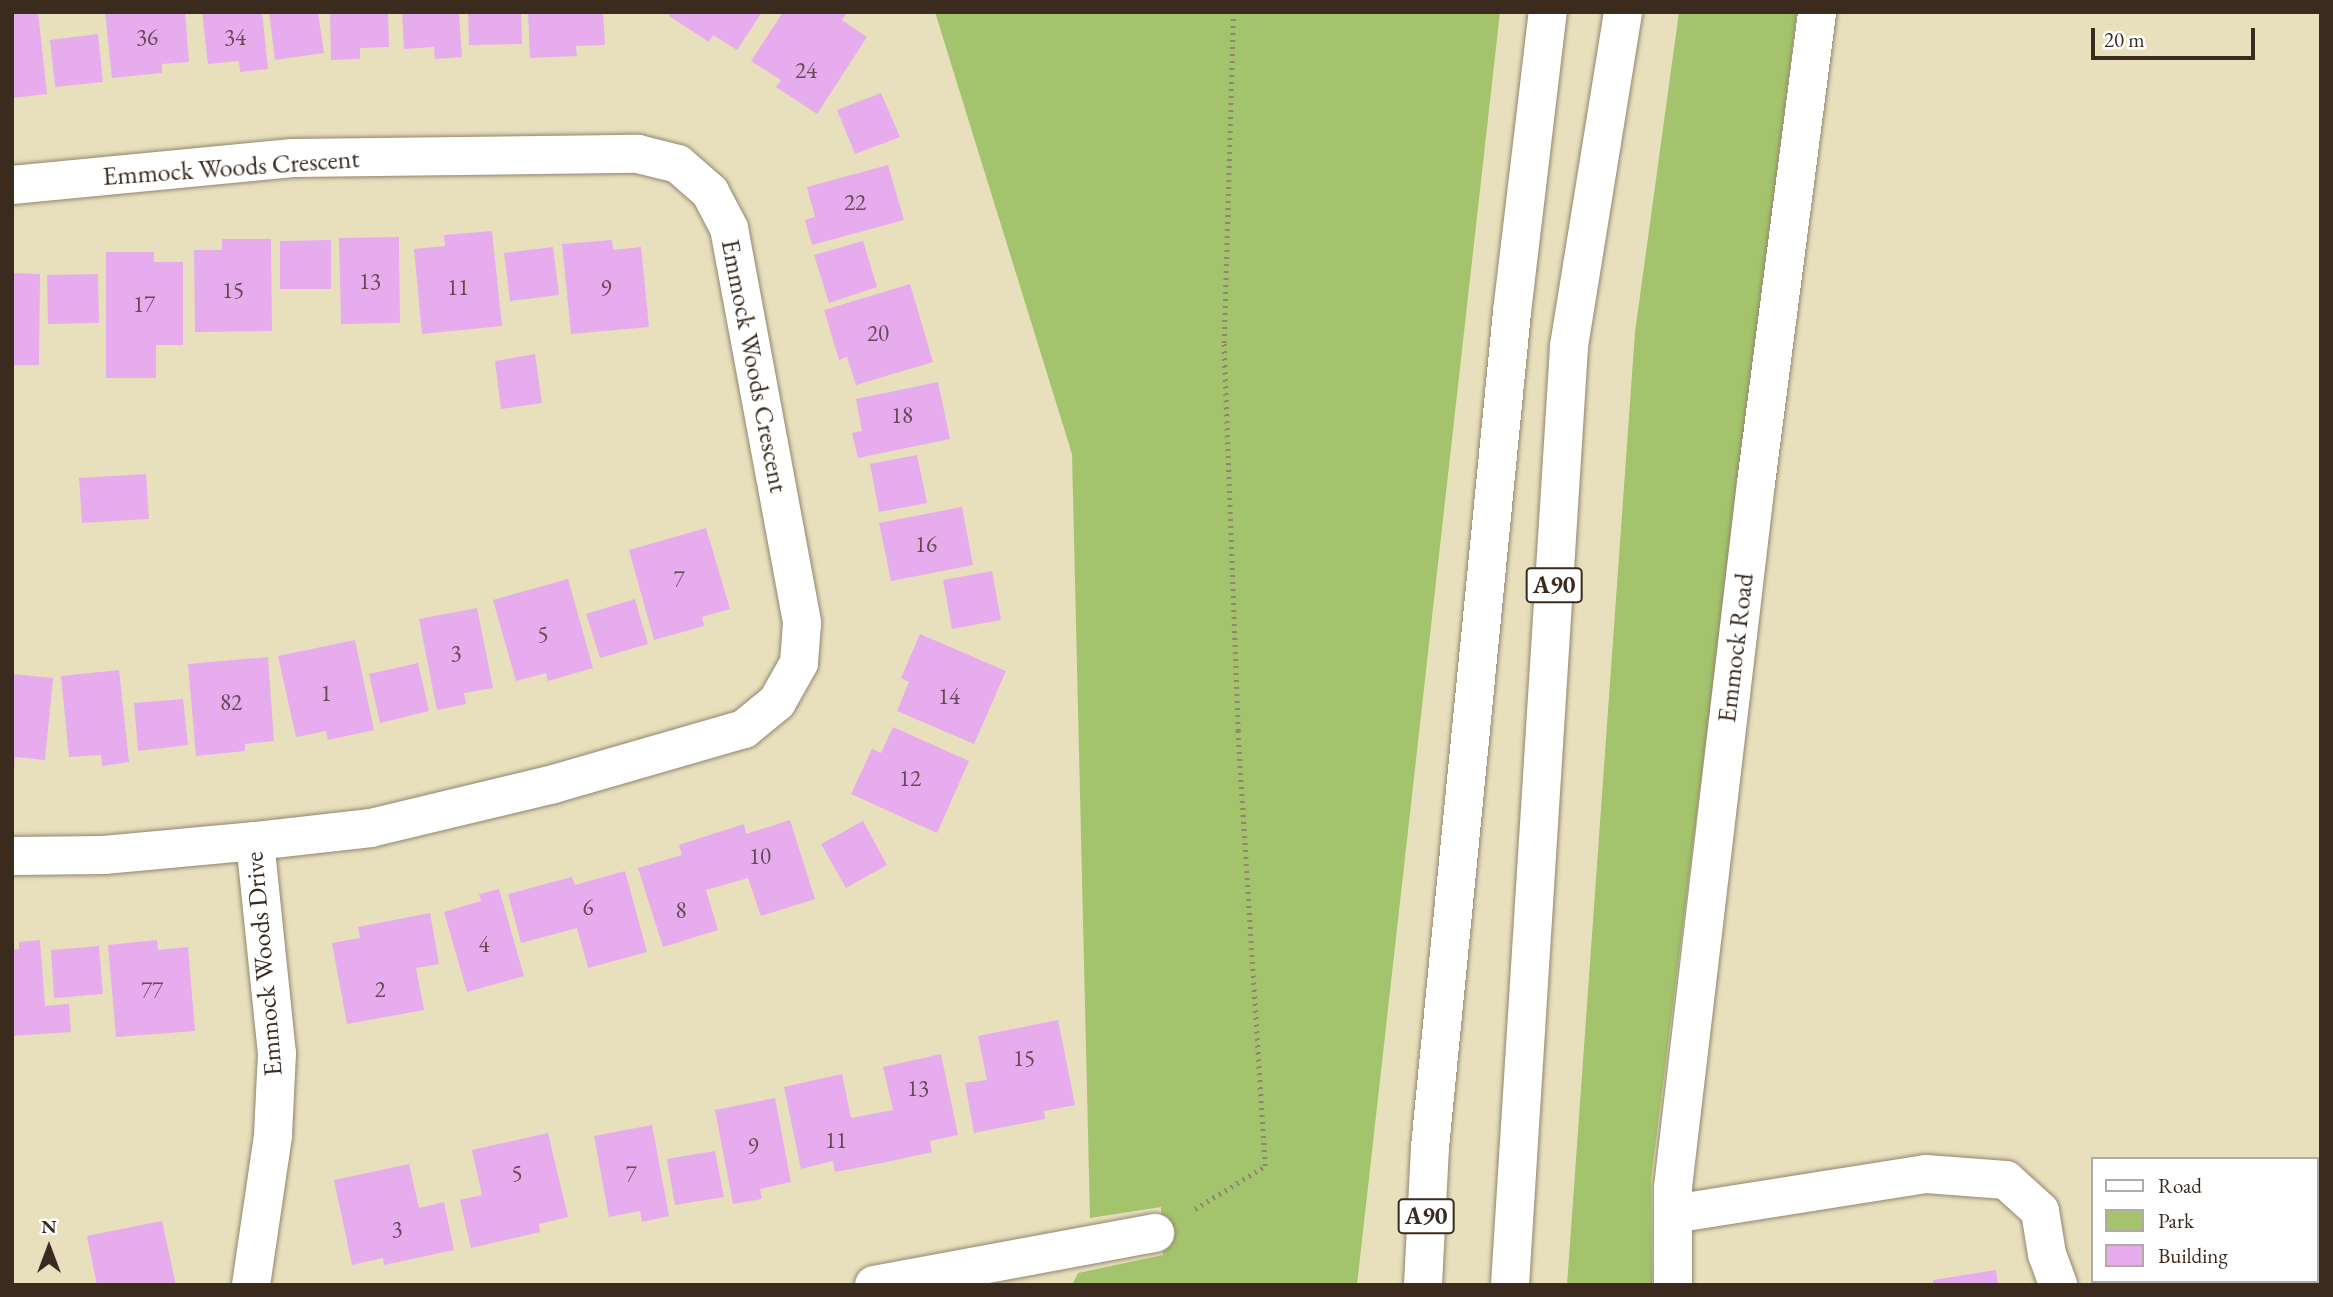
<!DOCTYPE html>
<html>
<head>
<meta charset="utf-8">
<style>
	body { margin:0 }
	#map { position:relative; width:2333px; height:1297px; overflow:hidden; background:#e8e0bd; font-family:"EB Garamond",serif }
	div>[style] { position:absolute }
	[style*='--x'] { left:calc(var(--x)*1px); top:calc(var(--y)*1px); width:calc(var(--w)*1px); rotate:calc(var(--a)*1deg) }
	.green>* { inset:0; background:#a3c46c }
	.building>* { inset:0; background:#e6aced }
	.path>* { height:4.5px; margin-top:-2.25px; transform-origin:0; background:repeating-linear-gradient(90deg,#92856e 0 2px,transparent 0 7px) }
	.roads { filter:drop-shadow(0 0 2px #92856e) drop-shadow(0 0 2px #92856e) }
	.minor>* { height:38px; margin:-19px; padding:0 19px; transform-origin:19px; border-radius:19px; background:#fff }
	.highway>* { height:38px; margin:-19px; padding:0 19px; transform-origin:19px; border-radius:19px; background:#fff }
	span { translate:-50% -50%; white-space:nowrap; text-align:center; line-height:1.15; -webkit-text-stroke:5px #fff; paint-order:stroke }
	.number-label { font-size:23px; color:#664a52 }
	.number-label span { -webkit-text-stroke-width:0 }
	.shield-label span { padding:2px 5px; background:#fff; border:2px solid; border-radius:5px; -webkit-text-stroke-width:0 }
	.shield-label { font-size:24px; color:#3b2a1e; font-weight:700 }
	.street-label { font-size:26px; color:#3b2a1e }
	.frame { position:absolute; inset:0; border:14px solid #3b2a1e; pointer-events:none }
	.legend { position:absolute; left:2091px; top:1157px; width:228px; height:126px; box-sizing:border-box; background:#fff; border:2px solid #b1aaa5; margin:0; padding:9px 12px; list-style:none; font-size:21px; color:#3b2a1e }
	.legend li { display:flex; align-items:center; gap:14px; height:35px }
	.legend b { width:35px; border:2px solid #b1aaa5 }
	.north { position:absolute; left:14px; top:1213px; width:70px; height:70px; -webkit-text-stroke:5px #fff; paint-order:stroke; rotate:0deg; font-size:19px; font-weight:700; line-height:28px; text-align:center; color:#3b2a1e }
	.north::after { content:''; display:block; margin:auto; width:24px; height:32px; background:#3b2a1e; clip-path:polygon(50% 0,100% 100%,50% 72%,0 100%) }
	.scale { position:absolute; left:2091px; top:28px; width:164px; height:32px; box-sizing:border-box; border:4px solid #3b2a1e; border-top:0; padding-left:9px; font-size:21px; line-height:24px; white-space:nowrap; color:#3b2a1e; -webkit-text-stroke:5px #fff; paint-order:stroke }
</style>
</head>
<body>
<div id="map">
	<div class="green">
		<div style="clip-path:polygon(935px 12px,1500px 12px,1357px 1285px,1072px 1285px,1078px 1273px,1163px 1255px,1161px 1207px,1090px 1218px,1072px 454px)"></div>
		<div style="clip-path:polygon(1679px 12px,1797px 12px,1651px 1180px,1652px 1285px,1567px 1285px,1635px 332px)"></div>
	</div>
	<div class="building">
		<div style="clip-path:polygon(12px 12px,38px 12px,47px 94px,12px 98px)"></div>
		<div style="clip-path:polygon(105px 12px,185px 12px,189px 62px,162px 64px,162px 73px,112px 78px)"></div>
		<div style="clip-path:polygon(202px 12px,262px 12px,268px 69px,240px 72px,239px 61px,208px 64px)"></div>
		<div style="clip-path:polygon(269px 12px,318px 12px,324px 53px,275px 60px)"></div>
		<div style="clip-path:polygon(330px 12px,388px 12px,389px 47px,360px 48px,360px 59px,331px 60px)"></div>
		<div style="clip-path:polygon(402px 12px,459px 12px,462px 57px,435px 59px,434px 47px,404px 49px)"></div>
		<div style="clip-path:polygon(468px 12px,521px 12px,522px 44px,469px 45px)"></div>
		<div style="clip-path:polygon(528px 12px,603px 12px,605px 45px,576px 46px,577px 56px,530px 58px)"></div>
		<div style="clip-path:polygon(671px 12px,762px 12px,737px 50px,713px 35px,709px 42px,669px 16px)"></div>
		<div style="clip-path:polygon(783px 12px,847px 12px,842px 20px,867px 37px,817px 114px,776px 87px,781px 80px,751px 61px)"></div>
		<div style="clip-path:polygon(98px 34px,103px 82px,55px 87px,50px 40px)"></div>
		<div style="clip-path:polygon(881px 93px,900px 137px,855px 154px,837px 110px)"></div>
		<div style="clip-path:polygon(888px 165px,904px 220px,812px 245px,805px 220px,815px 217px,807px 187px)"></div>
		<div style="clip-path:polygon(492px 231px,502px 326px,422px 334px,414px 249px,445px 246px,444px 235px)"></div>
		<div style="clip-path:polygon(399px 237px,400px 323px,341px 324px,339px 238px)"></div>
		<div style="clip-path:polygon(222px 239px,271px 239px,272px 331px,195px 332px,194px 250px,222px 250px)"></div>
		<div style="clip-path:polygon(331px 240px,331px 289px,280px 289px,280px 241px)"></div>
		<div style="clip-path:polygon(612px 240px,613px 250px,641px 247px,649px 327px,571px 334px,562px 244px)"></div>
		<div style="clip-path:polygon(863px 241px,877px 287px,829px 303px,814px 255px)"></div>
		<div style="clip-path:polygon(553px 247px,559px 295px,510px 301px,504px 253px)"></div>
		<div style="clip-path:polygon(106px 252px,154px 252px,154px 262px,183px 262px,183px 345px,156px 345px,156px 378px,106px 378px)"></div>
		<div style="clip-path:polygon(12px 273px,40px 274px,39px 365px,12px 365px)"></div>
		<div style="clip-path:polygon(98px 274px,99px 323px,48px 324px,47px 275px)"></div>
		<div style="clip-path:polygon(910px 284px,933px 362px,856px 385px,847px 357px,839px 360px,824px 310px)"></div>
		<div style="clip-path:polygon(535px 354px,542px 403px,501px 409px,495px 361px)"></div>
		<div style="clip-path:polygon(938px 382px,950px 439px,858px 458px,852px 433px,862px 431px,856px 399px)"></div>
		<div style="clip-path:polygon(917px 455px,927px 503px,879px 512px,870px 464px)"></div>
		<div style="clip-path:polygon(146px 474px,149px 519px,82px 523px,79px 478px)"></div>
		<div style="clip-path:polygon(962px 507px,973px 565px,891px 581px,879px 523px)"></div>
		<div style="clip-path:polygon(706px 528px,730px 609px,702px 617px,704px 626px,654px 640px,629px 550px)"></div>
		<div style="clip-path:polygon(992px 571px,1001px 620px,952px 629px,943px 580px)"></div>
		<div style="clip-path:polygon(568px 579px,593px 668px,548px 681px,546px 673px,516px 681px,493px 600px)"></div>
		<div style="clip-path:polygon(635px 599px,648px 644px,600px 658px,586px 614px)"></div>
		<div style="clip-path:polygon(477px 608px,493px 688px,464px 693px,466px 704px,437px 710px,419px 619px)"></div>
		<div style="clip-path:polygon(920px 634px,1006px 671px,974px 744px,897px 711px,909px 682px,901px 678px)"></div>
		<div style="clip-path:polygon(355px 640px,374px 730px,328px 740px,326px 731px,296px 737px,278px 656px)"></div>
		<div style="clip-path:polygon(268px 657px,274px 741px,245px 744px,245px 751px,196px 756px,188px 664px)"></div>
		<div style="clip-path:polygon(418px 663px,429px 711px,380px 723px,369px 674px)"></div>
		<div style="clip-path:polygon(119px 670px,129px 762px,102px 766px,101px 755px,69px 757px,61px 676px)"></div>
		<div style="clip-path:polygon(12px 674px,53px 678px,45px 760px,15px 757px,14px 771px)"></div>
		<div style="clip-path:polygon(183px 699px,188px 745px,138px 751px,134px 703px)"></div>
		<div style="clip-path:polygon(893px 727px,969px 761px,937px 833px,851px 794px,872px 749px,881px 753px)"></div>
		<div style="clip-path:polygon(790px 820px,815px 899px,761px 916px,748px 878px,706px 890px,718px 930px,663px 947px,638px 868px,682px 855px,679px 845px,744px 824px,746px 834px)"></div>
		<div style="clip-path:polygon(863px 821px,887px 865px,846px 888px,821px 844px)"></div>
		<div style="clip-path:polygon(625px 871px,647px 952px,588px 968px,577px 928px,521px 943px,508px 894px,572px 877px,575px 885px)"></div>
		<div style="clip-path:polygon(499px 889px,524px 976px,467px 992px,444px 912px,481px 901px,479px 894px)"></div>
		<div style="clip-path:polygon(430px 913px,439px 964px,416px 968px,424px 1010px,347px 1024px,332px 943px,360px 938px,358px 927px)"></div>
		<div style="clip-path:polygon(40px 940px,45px 1006px,69px 1004px,71px 1032px,12px 1036px,12px 950px,19px 949px,19px 942px)"></div>
		<div style="clip-path:polygon(157px 940px,158px 950px,188px 947px,195px 1031px,116px 1037px,108px 945px)"></div>
		<div style="clip-path:polygon(99px 946px,103px 994px,54px 998px,51px 950px)"></div>
		<div style="clip-path:polygon(1058px 1020px,1075px 1105px,1044px 1111px,1045px 1119px,974px 1133px,965px 1083px,987px 1080px,978px 1036px)"></div>
		<div style="clip-path:polygon(941px 1054px,958px 1135px,930px 1141px,932px 1152px,882px 1163px,835px 1172px,833px 1161px,801px 1169px,784px 1087px,842px 1074px,851px 1118px,893px 1110px,883px 1067px)"></div>
		<div style="clip-path:polygon(775px 1098px,791px 1182px,760px 1189px,762px 1199px,733px 1204px,715px 1110px)"></div>
		<div style="clip-path:polygon(652px 1125px,669px 1216px,642px 1222px,640px 1211px,609px 1217px,594px 1136px)"></div>
		<div style="clip-path:polygon(548px 1133px,568px 1217px,539px 1224px,540px 1232px,471px 1248px,460px 1200px,482px 1195px,472px 1150px)"></div>
		<div style="clip-path:polygon(715px 1151px,724px 1197px,675px 1205px,667px 1159px)"></div>
		<div style="clip-path:polygon(409px 1164px,419px 1208px,444px 1202px,454px 1250px,384px 1265px,383px 1258px,352px 1265px,334px 1180px)"></div>
		<div style="clip-path:polygon(162px 1221px,176px 1285px,97px 1285px,87px 1236px)"></div>
		<div style="clip-path:polygon(1996px 1270px,1998px 1285px,1933px 1285px,1933px 1280px)"></div>
		<div style="clip-path:polygon(2116px 1281px,2167px 1281px,2167px 1285px,2116px 1285px)"></div>
	</div>
	<div class="path">
		<div style="--x:1195;--y:1209;--w:82;--a:-31.6"></div>
		<div style="--x:1265;--y:1166;--w:436;--a:-93.6"></div>
		<div style="--x:1238;--y:731;--w:388;--a:-92.1"></div>
		<div style="--x:1224;--y:343;--w:331;--a:-88.4"></div>
	</div>
	<div class="roads">
		<div class="minor">
			<div style="--x:12;--y:185;--w:282;--a:-5.5"></div>
			<div style="--x:293;--y:158;--w:345;--a:-0.7"></div>
			<div style="--x:638;--y:154;--w:41;--a:14"></div>
			<div style="--x:678;--y:164;--w:43;--a:41.2"></div>
			<div style="--x:710;--y:192;--w:41;--a:62.2"></div>
			<div style="--x:729;--y:228;--w:402;--a:79.5"></div>
			<div style="--x:802;--y:623;--w:40;--a:94.3"></div>
			<div style="--x:799;--y:663;--w:45;--a:119.4"></div>
			<div style="--x:777;--y:702;--w:43;--a:140.7"></div>
			<div style="--x:744;--y:729;--w:198;--a:163.9"></div>
			<div style="--x:554;--y:784;--w:188;--a:166.5"></div>
			<div style="--x:371;--y:828;--w:117;--a:173.6"></div>
			<div style="--x:12;--y:856;--w:92;--a:-0.6"></div>
			<div style="--x:104;--y:855;--w:152;--a:-5.3"></div>
			<div style="--x:255;--y:841;--w:213;--a:84.1"></div>
			<div style="--x:277;--y:1053;--w:83;--a:92.8"></div>
			<div style="--x:273;--y:1136;--w:151;--a:98.4"></div>
			<div style="--x:1673;--y:1214;--w:256;--a:-9"></div>
			<div style="--x:1926;--y:1174;--w:80;--a:4.3"></div>
			<div style="--x:2006;--y:1180;--w:46;--a:42.4"></div>
			<div style="--x:2040;--y:1211;--w:44;--a:80.8"></div>
			<div style="--x:2047;--y:1254;--w:33;--a:70"></div>
			<div style="--x:874;--y:1285;--w:286;--a:-10.5"></div>
			<div style="--x:1673;--y:1285;--w:98;--a:-90"></div>
			<div style="--x:1673;--y:1187;--w:709;--a:-83.28"></div>
			<div style="--x:1756;--y:483;--w:475;--a:-82.6"></div>
		</div>
		<div class="highway">
			<div style="--x:1423;--y:1285;--w:138;--a:-87.1"></div>
			<div style="--x:1430;--y:1147;--w:839;--a:-84.39"></div>
			<div style="--x:1512;--y:312;--w:302;--a:-83.2"></div>
			<div style="--x:1510;--y:1285;--w:941;--a:-86.4"></div>
			<div style="--x:1569;--y:346;--w:338;--a:-80.8"></div>
		</div>
	</div>
	<div class="number-label">
		<span style="left:147px;top:37px">36</span>
		<span style="left:235px;top:37px">34</span>
		<span style="left:806px;top:70px">24</span>
		<span style="left:855px;top:202px">22</span>
		<span style="left:370px;top:281px">13</span>
		<span style="left:458px;top:287px">11</span>
		<span style="left:606px;top:288px">9</span>
		<span style="left:233px;top:290px">15</span>
		<span style="left:144px;top:304px">17</span>
		<span style="left:878px;top:333px">20</span>
		<span style="left:902px;top:415px">18</span>
		<span style="left:926px;top:544px">16</span>
		<span style="left:679px;top:579px">7</span>
		<span style="left:543px;top:634px">5</span>
		<span style="left:456px;top:653px">3</span>
		<span style="left:326px;top:693px">1</span>
		<span style="left:949px;top:696px">14</span>
		<span style="left:231px;top:702px">82</span>
		<span style="left:910px;top:778px">12</span>
		<span style="left:760px;top:856px">10</span>
		<span style="left:588px;top:907px">6</span>
		<span style="left:681px;top:910px">8</span>
		<span style="left:484px;top:944px">4</span>
		<span style="left:380px;top:989px">2</span>
		<span style="left:152px;top:990px">77</span>
		<span style="left:1024px;top:1058px">15</span>
		<span style="left:918px;top:1088px">13</span>
		<span style="left:836px;top:1140px">11</span>
		<span style="left:753px;top:1146px">9</span>
		<span style="left:517px;top:1173px">5</span>
		<span style="left:631px;top:1174px">7</span>
		<span style="left:397px;top:1229px">3</span>
	</div>
	<div class="shield-label">
		<span style="left:1554px;top:585px">A90</span>
		<span style="left:1426px;top:1216px">A90</span>
	</div>
	<div class="street-label">
		<span style="left:231px;top:168px;rotate:-4deg">Emmock Woods Crescent</span>
		<span style="left:754px;top:366px;rotate:79deg">Emmock Woods Crescent</span>
		<span style="left:1736px;top:648px;rotate:-83deg">Emmock Road</span>
		<span style="left:264px;top:964px;rotate:-95deg">Emmock Woods Drive</span>
	</div>
	<div class="frame"></div>
	<ul class="legend">
	<li><b style="height:9px;background:#fff"></b>Road</li>
	<li><b style="height:19px;background:#a3c46c"></b>Park</li>
	<li><b style="height:19px;background:#e6aced"></b>Building</li>
	</ul>
	<div class="north">N</div>
	<div class="scale">20 m</div>
</div>
</body>
</html>
